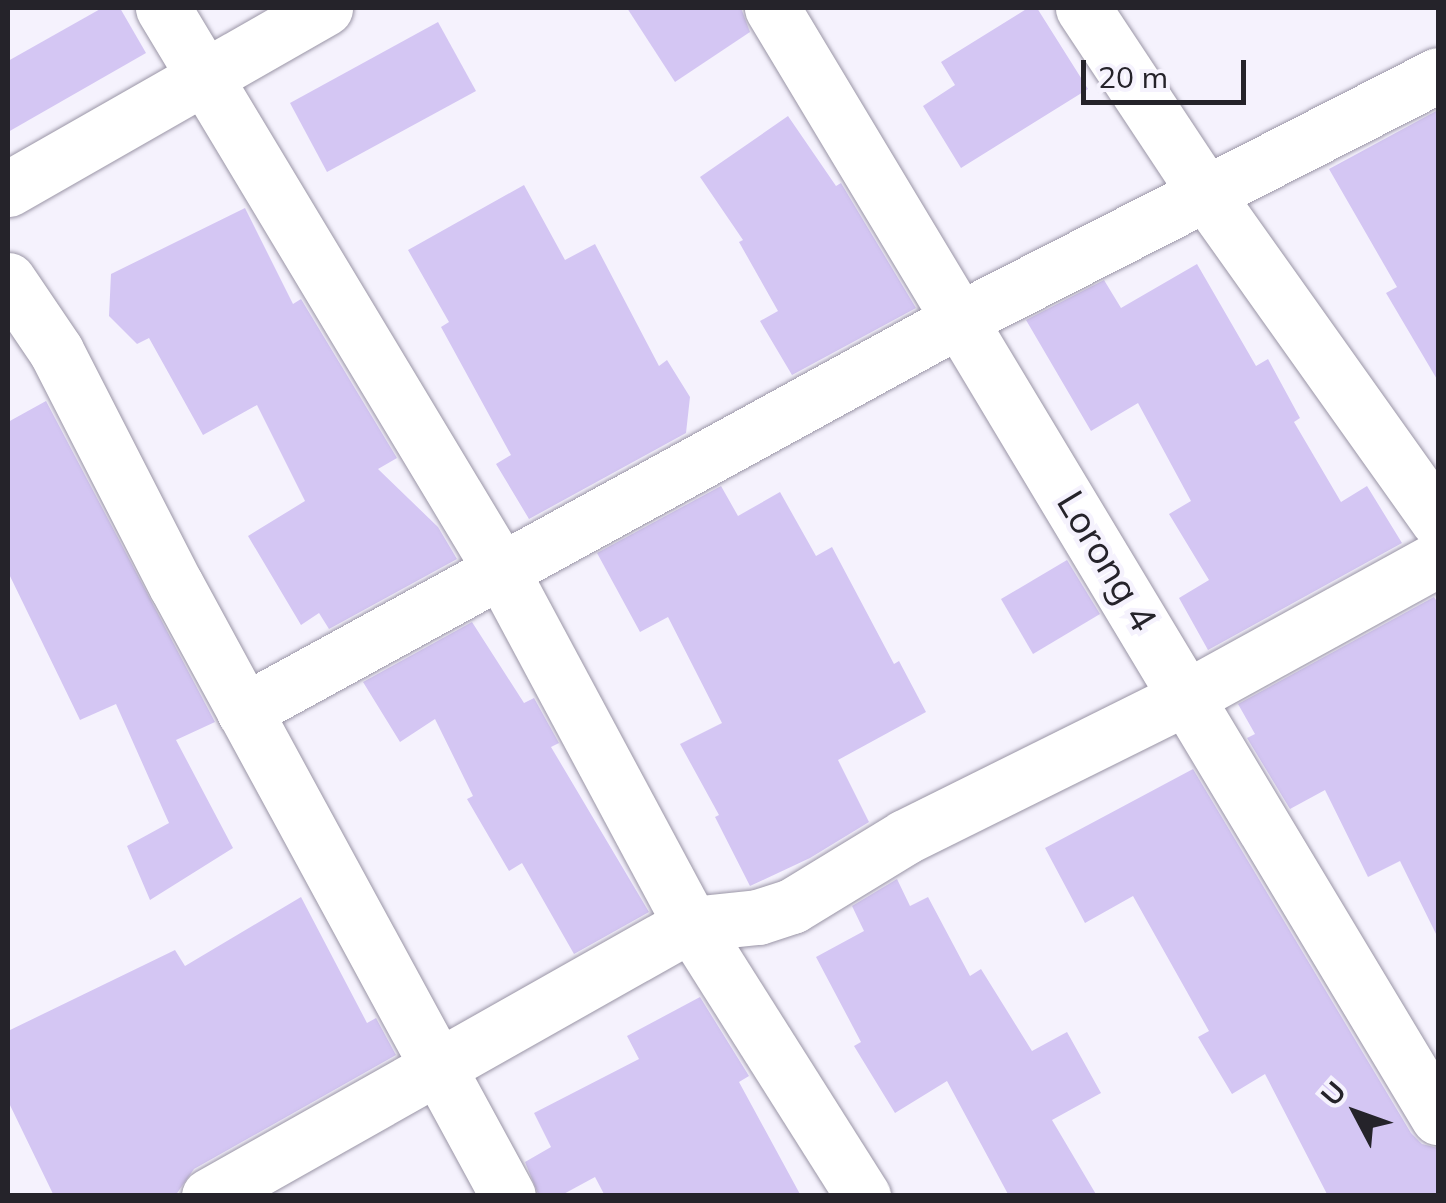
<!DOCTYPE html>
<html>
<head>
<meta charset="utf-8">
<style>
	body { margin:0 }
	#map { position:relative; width:1446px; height:1203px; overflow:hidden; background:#f5f2fd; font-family:Mulish,sans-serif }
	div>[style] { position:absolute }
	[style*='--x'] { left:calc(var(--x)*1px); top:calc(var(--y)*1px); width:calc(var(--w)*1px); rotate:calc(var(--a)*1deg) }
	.building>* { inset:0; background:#d4c6f3 }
	.roads { filter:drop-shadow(0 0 2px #9a95a6) drop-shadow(0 0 2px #9a95a6) }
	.street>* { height:55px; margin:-27.5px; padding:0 27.5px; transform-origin:27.5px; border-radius:27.5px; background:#fff }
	span { translate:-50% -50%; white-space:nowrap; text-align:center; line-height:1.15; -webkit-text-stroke:9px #f5f2fd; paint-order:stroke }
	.street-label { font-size:38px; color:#25232a }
	.frame { position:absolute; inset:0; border:10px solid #25232a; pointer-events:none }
	.north { position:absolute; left:1306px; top:1063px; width:100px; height:100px; -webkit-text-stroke:8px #f5f2fd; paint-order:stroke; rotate:311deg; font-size:28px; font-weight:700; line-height:40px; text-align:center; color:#25232a }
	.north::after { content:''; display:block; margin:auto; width:35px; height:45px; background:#25232a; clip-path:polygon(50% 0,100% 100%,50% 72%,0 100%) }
	.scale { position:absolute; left:1081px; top:60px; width:165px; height:45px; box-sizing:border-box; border:5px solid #25232a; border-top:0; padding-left:12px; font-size:30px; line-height:35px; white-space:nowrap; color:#25232a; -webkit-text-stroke:8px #f5f2fd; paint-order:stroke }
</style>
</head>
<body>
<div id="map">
	<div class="building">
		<div style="clip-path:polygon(102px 8px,120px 8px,146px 53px,8px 132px,8px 61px)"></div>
		<div style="clip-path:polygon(627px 8px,741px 8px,750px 32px,675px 82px)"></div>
		<div style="clip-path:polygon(1028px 8px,1037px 8px,1088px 89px,961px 168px,923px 106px,955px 85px,941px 62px)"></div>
		<div style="clip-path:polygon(438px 22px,476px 91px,327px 172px,290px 103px)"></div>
		<div style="clip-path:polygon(1438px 110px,1438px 381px,1386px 293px,1397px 287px,1329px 169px)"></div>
		<div style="clip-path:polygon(788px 116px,836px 186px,841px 183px,916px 308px,792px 375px,760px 321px,778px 311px,739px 242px,743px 240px,700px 177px)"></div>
		<div style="clip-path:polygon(524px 185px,565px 260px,595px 244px,659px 366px,667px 360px,690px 397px,686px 433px,529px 519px,496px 464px,511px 455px,441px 327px,449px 322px,408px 250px)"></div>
		<div style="clip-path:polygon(245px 208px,293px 304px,301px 299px,397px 458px,378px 469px,438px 527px,457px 559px,329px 629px,319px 613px,301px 625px,248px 536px,305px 501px,257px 405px,203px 435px,149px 338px,137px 344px,109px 316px,111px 274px)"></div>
		<div style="clip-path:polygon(1197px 264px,1256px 366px,1268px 359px,1300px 418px,1294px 422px,1341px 502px,1367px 486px,1402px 543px,1208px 650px,1179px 598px,1209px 580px,1169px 514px,1191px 501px,1138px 403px,1091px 431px,1026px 320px,1104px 280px,1121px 308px)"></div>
		<div style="clip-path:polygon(46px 401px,215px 722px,176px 740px,233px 848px,150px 900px,127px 846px,169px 823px,116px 704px,80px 720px,8px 572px,8px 422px)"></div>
		<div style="clip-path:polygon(721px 486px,738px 516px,780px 492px,816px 556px,832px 547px,894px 664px,899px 661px,926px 712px,838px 760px,869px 822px,810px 858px,750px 886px,715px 817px,719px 815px,680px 744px,722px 723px,668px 617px,640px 632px,597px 553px)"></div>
		<div style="clip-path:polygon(1067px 560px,1100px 614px,1033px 654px,1001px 599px)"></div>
		<div style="clip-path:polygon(1434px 597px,1438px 603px,1438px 938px,1400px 861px,1368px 877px,1325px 790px,1290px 809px,1247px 738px,1255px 734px,1238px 704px)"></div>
		<div style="clip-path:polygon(472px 622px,524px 703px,534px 698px,559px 743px,551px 747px,649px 912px,574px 954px,522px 863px,509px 871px,467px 799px,473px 796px,435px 719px,400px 742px,363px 682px)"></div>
		<div style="clip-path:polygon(1193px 769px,1411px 1133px,1422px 1144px,1438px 1148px,1438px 1196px,1328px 1196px,1265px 1074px,1232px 1094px,1198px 1037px,1209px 1031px,1133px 896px,1085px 923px,1045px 848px)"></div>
		<div style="clip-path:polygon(897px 879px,910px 906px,928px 897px,970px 976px,981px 969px,1032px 1051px,1067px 1032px,1101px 1093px,1052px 1120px,1097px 1196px,1009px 1196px,947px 1081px,895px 1113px,854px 1046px,861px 1042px,816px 957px,864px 931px,852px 906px)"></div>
		<div style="clip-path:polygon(301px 897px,367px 1023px,376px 1018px,396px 1055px,194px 1169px,175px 1196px,54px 1196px,8px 1101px,8px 1031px,175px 950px,185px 966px)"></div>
		<div style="clip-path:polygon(700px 997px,749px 1076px,739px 1082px,801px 1196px,605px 1196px,595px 1177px,560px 1196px,539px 1196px,525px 1162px,551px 1147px,534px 1113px,639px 1059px,627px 1036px)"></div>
	</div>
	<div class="roads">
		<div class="street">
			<div style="--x:163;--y:8;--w:658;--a:58.99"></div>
			<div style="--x:502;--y:572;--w:400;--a:61.8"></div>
			<div style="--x:691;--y:924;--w:322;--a:57.7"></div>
			<div style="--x:772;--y:8;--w:1294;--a:59.01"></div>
			<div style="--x:1083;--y:8;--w:219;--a:56.5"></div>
			<div style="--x:1204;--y:191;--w:404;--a:54.6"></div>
			<div style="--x:8;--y:189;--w:365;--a:-29.7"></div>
			<div style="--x:8;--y:280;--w:86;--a:55.9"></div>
			<div style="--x:56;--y:351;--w:263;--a:62.9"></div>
			<div style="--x:176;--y:585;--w:695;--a:61.48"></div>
			<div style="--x:244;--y:711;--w:819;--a:-28.69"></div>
			<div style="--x:962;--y:318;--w:534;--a:-27.04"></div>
			<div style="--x:209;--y:1196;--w:553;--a:-29.44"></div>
			<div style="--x:691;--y:924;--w:67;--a:-6"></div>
			<div style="--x:758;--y:917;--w:36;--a:-18"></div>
			<div style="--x:792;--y:906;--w:132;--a:-31.4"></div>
			<div style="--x:905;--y:837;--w:315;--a:-26.4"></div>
			<div style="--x:1187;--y:697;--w:286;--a:-28.8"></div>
		</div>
	</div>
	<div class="street-label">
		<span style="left:1107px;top:561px;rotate:59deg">Lorong 4</span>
	</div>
	<div class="frame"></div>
	<div class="north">U</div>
	<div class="scale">20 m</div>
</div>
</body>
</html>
